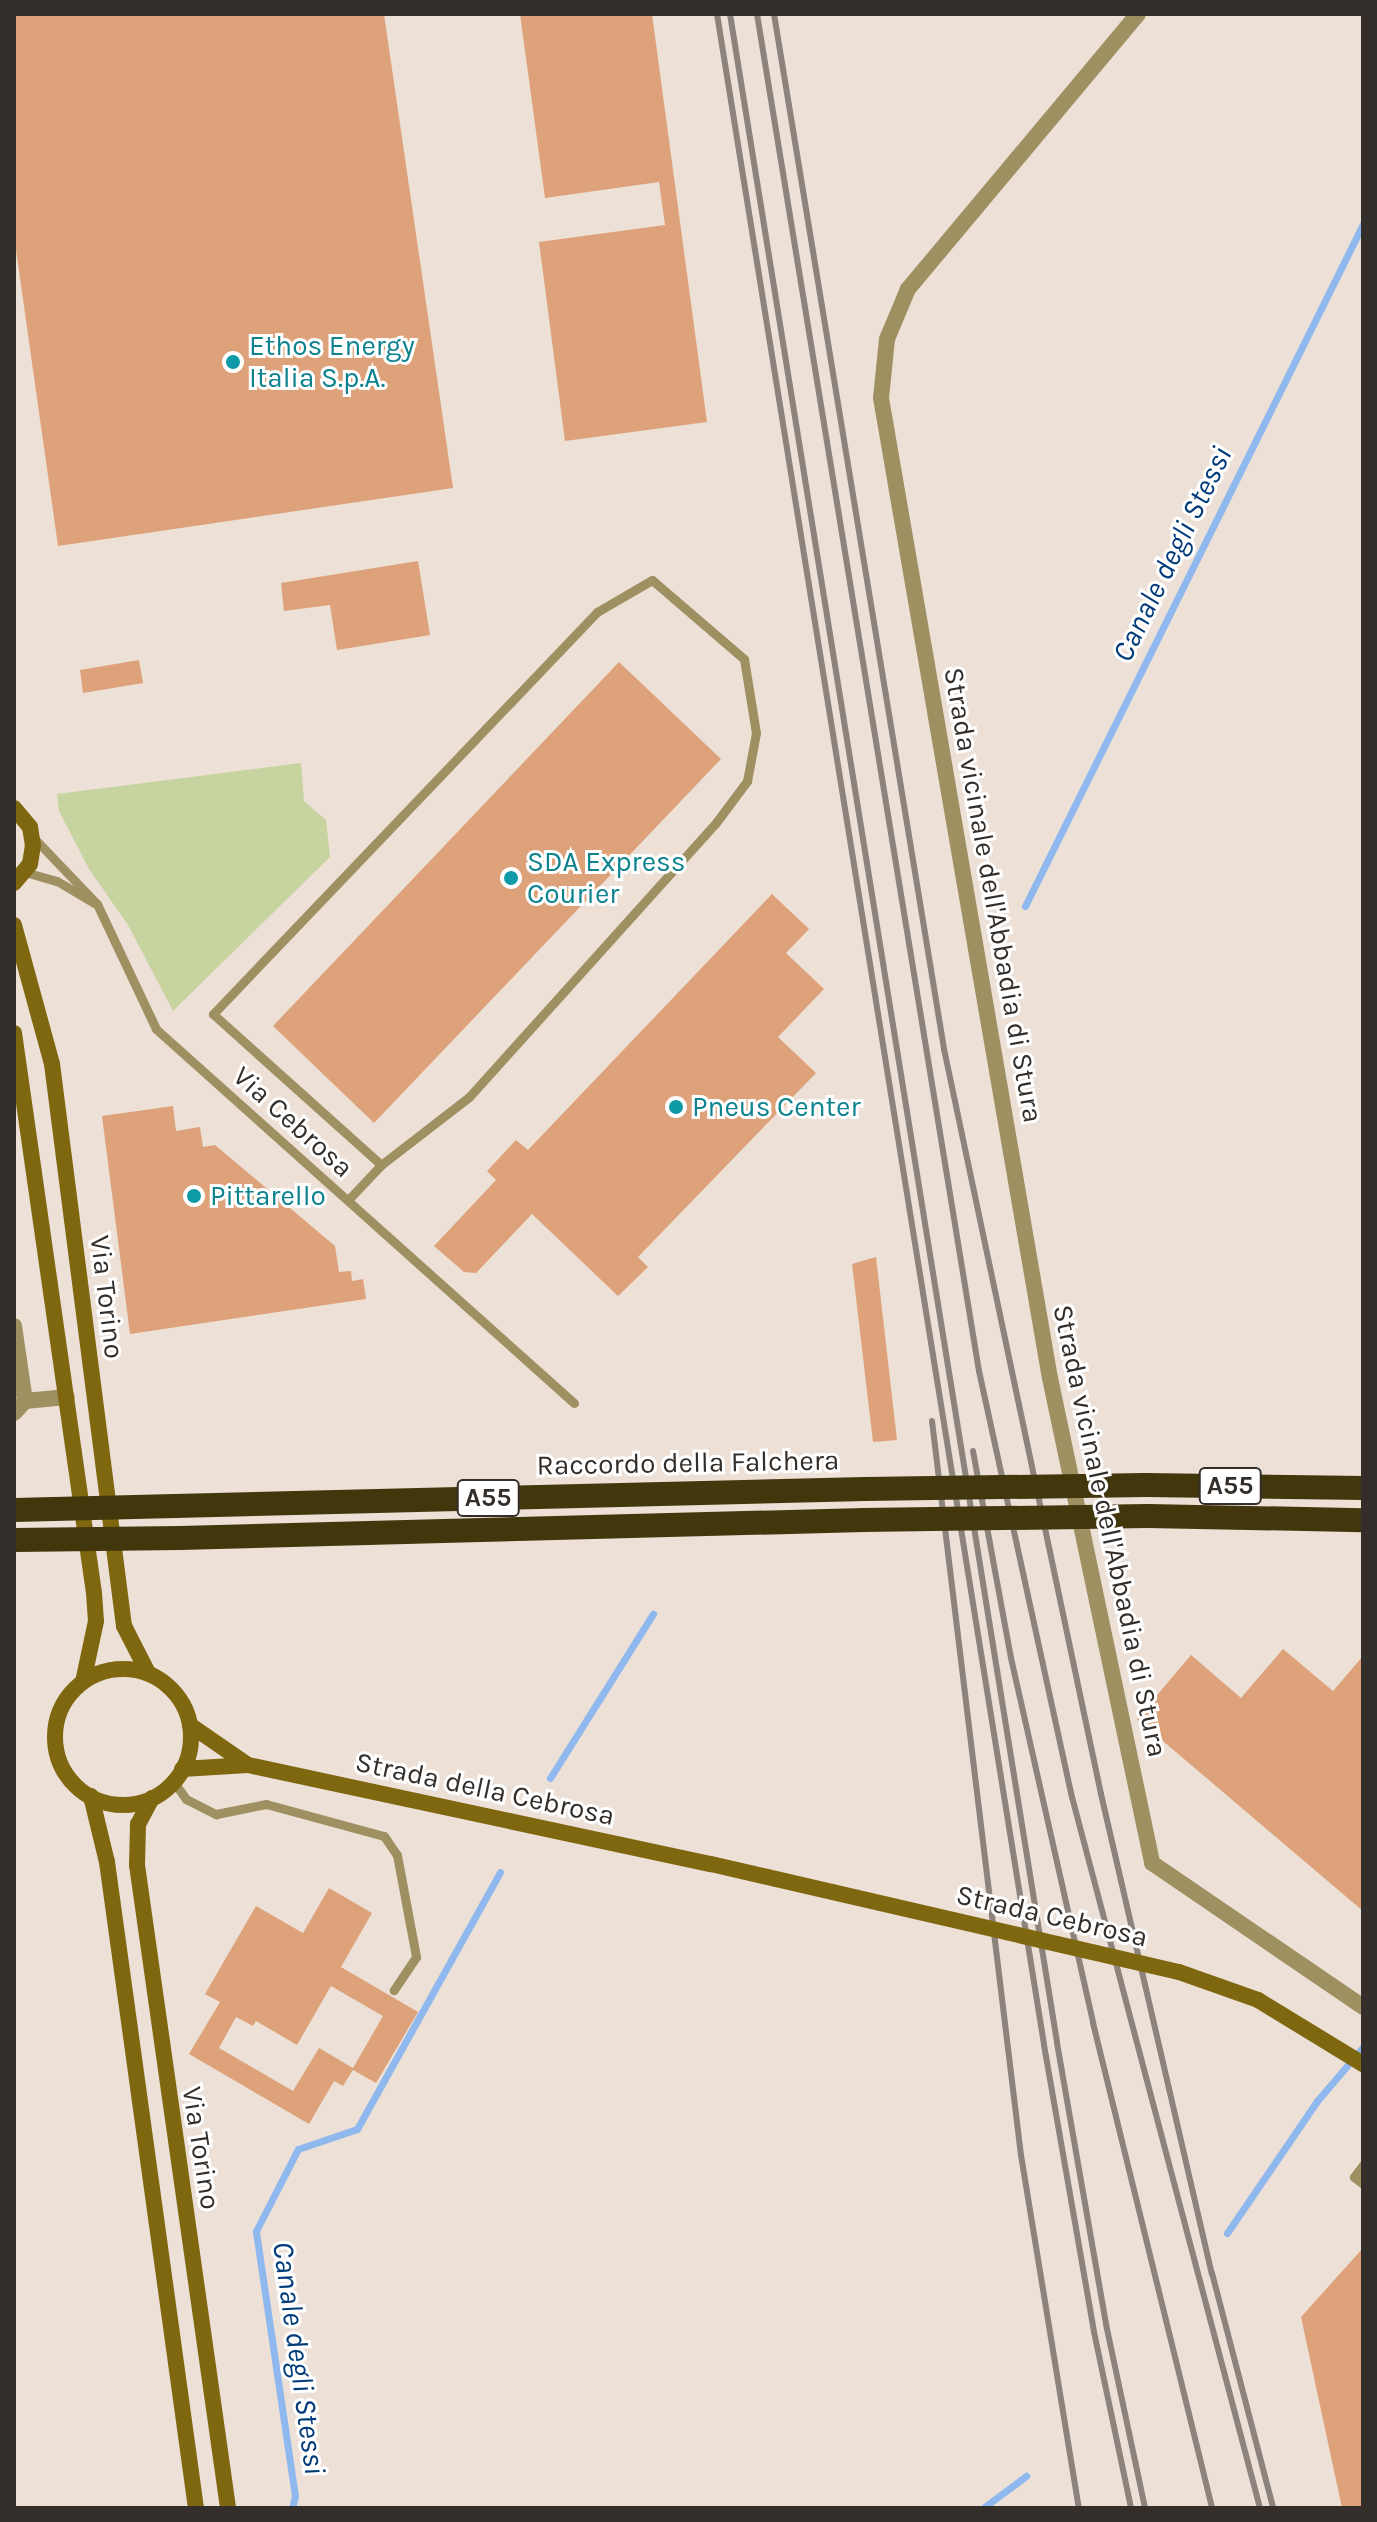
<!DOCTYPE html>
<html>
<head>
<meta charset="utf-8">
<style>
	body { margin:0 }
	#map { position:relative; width:1377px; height:2522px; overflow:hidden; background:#ede0d7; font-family:Karla,sans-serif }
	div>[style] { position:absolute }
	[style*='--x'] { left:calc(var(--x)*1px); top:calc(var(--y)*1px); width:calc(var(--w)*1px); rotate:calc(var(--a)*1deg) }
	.green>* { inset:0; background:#c7d4a0 }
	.stream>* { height:7px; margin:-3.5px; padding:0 3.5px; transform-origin:3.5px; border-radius:3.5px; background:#8fb8ee }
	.building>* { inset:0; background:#dda279 }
	.lane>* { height:9px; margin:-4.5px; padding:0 4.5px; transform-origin:4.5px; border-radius:4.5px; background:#9f9061 }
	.street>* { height:16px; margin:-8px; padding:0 8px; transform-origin:8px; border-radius:8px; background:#9f9061 }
	.secondary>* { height:16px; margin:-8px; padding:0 8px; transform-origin:8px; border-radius:8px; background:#7f6710 }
	.secondary>.ring { margin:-8px; padding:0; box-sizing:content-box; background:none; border:16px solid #7f6710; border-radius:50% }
	.highway>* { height:24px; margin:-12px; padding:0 12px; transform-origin:12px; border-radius:12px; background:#42360c }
	.rail>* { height:6px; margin:-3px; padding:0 3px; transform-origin:3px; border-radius:3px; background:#8c837d }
	.secondary-bridge>* { height:16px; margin:-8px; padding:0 8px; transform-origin:8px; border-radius:8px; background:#7f6710 }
	.highway-bridge>* { height:24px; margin:-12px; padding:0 12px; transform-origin:12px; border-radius:12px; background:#42360c }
	.dots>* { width:22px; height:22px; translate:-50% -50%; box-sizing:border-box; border:4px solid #fff; border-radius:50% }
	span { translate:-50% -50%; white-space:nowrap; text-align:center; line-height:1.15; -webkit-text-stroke:6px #fff; paint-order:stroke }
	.shield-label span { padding:2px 6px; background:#fff; border:2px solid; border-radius:6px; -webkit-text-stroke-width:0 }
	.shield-label { font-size:26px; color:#332e2a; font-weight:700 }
	.culture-label { font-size:28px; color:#0d838f }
	.left { translate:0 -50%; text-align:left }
	.street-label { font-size:28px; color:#332e2a }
	.water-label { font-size:30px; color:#013b79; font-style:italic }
	.frame { position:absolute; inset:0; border:16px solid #332e2a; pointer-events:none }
</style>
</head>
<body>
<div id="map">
	<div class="green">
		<div style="clip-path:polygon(301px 763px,304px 801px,326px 820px,330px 857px,173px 1011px,128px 925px,89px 869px,59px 811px,57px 794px)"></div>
	</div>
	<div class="stream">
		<div style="--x:1025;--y:906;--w:761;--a:-63.64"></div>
		<div style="--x:550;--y:1778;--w:194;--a:-57.9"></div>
		<div style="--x:1227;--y:2233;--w:160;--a:-55.7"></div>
		<div style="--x:1317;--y:2101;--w:71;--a:-49.6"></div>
		<div style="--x:292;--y:2508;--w:12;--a:-76"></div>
		<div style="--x:295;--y:2496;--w:268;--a:-98.4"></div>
		<div style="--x:256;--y:2231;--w:92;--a:-62.9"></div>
		<div style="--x:298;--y:2149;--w:62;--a:-18.7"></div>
		<div style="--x:357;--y:2129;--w:294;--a:-60.9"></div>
		<div style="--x:983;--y:2508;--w:54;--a:-36.7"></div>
	</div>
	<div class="building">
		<div style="clip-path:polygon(14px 14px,384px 14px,453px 488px,58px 546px,14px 236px)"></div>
		<div style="clip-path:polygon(520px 14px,652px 14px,707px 422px,565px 441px,539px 242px,665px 225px,659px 182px,545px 198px)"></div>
		<div style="clip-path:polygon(418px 561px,430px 635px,337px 650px,330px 605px,284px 611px,281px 583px)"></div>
		<div style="clip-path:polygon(139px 660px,143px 683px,83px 693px,80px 670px)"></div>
		<div style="clip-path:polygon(619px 662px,721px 759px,374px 1123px,273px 1026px)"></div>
		<div style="clip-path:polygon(772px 894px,809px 929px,786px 953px,824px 989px,778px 1037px,816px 1073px,638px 1257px,648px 1267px,618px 1296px,532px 1214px,476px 1273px,464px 1272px,434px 1246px,496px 1180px,487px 1171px,516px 1140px,528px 1150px)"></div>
		<div style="clip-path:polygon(173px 1106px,176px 1131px,200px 1127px,203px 1147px,215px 1145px,335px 1246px,339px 1272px,351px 1271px,352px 1281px,363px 1279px,366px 1299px,130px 1334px,102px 1116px)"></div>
		<div style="clip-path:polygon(876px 1257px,897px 1440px,873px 1442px,852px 1264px)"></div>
		<div style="clip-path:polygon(1283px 1649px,1333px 1691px,1363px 1656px,1363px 1911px,1137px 1719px,1191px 1655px,1241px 1698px)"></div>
		<div style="clip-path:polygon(evenodd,329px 1888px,372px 1913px,341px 1967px,418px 2012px,376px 2083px,353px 2070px,343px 2086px,334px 2081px,309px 2124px,189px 2054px,220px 2002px,205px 1994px,256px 1906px,303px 1933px,329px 1888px,331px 1986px,383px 2016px,353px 2068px,319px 2048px,293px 2091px,219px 2048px,236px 2017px,253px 2026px,256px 2021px,297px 2045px,331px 1986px)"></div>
		<div style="clip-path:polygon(1363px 2248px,1363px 2508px,1342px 2508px,1301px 2317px)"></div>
	</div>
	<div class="lane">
		<div style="--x:33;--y:837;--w:93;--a:46.3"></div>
		<div style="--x:97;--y:904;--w:138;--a:64.7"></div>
		<div style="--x:156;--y:1029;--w:561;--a:41.82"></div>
		<div style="--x:25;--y:872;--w:33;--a:16"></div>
		<div style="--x:57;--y:881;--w:43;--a:30.7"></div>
		<div style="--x:348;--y:1200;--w:48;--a:-46.7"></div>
		<div style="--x:381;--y:1165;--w:111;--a:-37.7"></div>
		<div style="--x:469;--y:1097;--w:367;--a:-48"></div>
		<div style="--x:715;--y:824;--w:54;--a:-53.3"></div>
		<div style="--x:747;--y:781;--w:49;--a:-79.4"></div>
		<div style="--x:756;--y:733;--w:75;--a:-99.2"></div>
		<div style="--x:744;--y:659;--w:121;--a:-139.3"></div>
		<div style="--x:652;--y:580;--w:64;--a:149.8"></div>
		<div style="--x:597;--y:612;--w:556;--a:133.69"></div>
		<div style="--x:213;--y:1014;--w:226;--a:41.9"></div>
		<div style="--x:174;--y:1782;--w:21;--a:55"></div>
		<div style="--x:186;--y:1799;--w:34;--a:27"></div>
		<div style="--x:216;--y:1814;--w:51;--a:-11.3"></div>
		<div style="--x:266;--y:1804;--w:122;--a:15.2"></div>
		<div style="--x:384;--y:1836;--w:23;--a:56"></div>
		<div style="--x:397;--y:1855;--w:104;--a:79.4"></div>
		<div style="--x:416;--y:1957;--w:40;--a:124"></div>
		<div style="--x:1363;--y:2165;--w:15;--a:127"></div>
		<div style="--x:1354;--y:2177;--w:11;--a:38"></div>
	</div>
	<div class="street">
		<div style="--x:1138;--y:14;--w:359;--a:129.9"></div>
		<div style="--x:908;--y:289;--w:54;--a:112.8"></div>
		<div style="--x:887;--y:339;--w:59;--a:95.8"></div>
		<div style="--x:881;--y:398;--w:994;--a:80.22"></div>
		<div style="--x:1050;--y:1378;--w:496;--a:78.1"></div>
		<div style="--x:1152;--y:1863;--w:255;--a:34.3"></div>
		<div style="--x:14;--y:1326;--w:76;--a:81.7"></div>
		<div style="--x:14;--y:1413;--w:16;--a:-47"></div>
		<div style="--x:25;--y:1401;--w:42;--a:-5.4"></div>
	</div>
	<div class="secondary">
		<div style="--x:14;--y:808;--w:25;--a:50"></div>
		<div style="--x:30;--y:827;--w:18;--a:81"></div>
		<div style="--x:33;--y:845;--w:19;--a:99"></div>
		<div style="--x:30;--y:864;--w:25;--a:130"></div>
		<div style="--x:14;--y:925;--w:144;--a:74.7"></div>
		<div style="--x:52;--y:1064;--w:567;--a:82.7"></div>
		<div style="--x:124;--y:1626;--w:53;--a:62.9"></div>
		<div style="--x:14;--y:1033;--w:566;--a:81.87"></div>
		<div style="--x:94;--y:1593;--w:28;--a:86"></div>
		<div style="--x:96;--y:1621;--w:62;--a:102"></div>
		<div class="ring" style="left:55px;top:1669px;width:120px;height:120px"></div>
		<div style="--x:190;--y:1725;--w:70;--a:34.6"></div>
		<div style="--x:182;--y:1769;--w:66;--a:-3.5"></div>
		<div style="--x:248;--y:1765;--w:473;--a:12.1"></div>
		<div style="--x:91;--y:1796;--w:68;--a:76.4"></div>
		<div style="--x:107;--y:1862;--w:652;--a:82.16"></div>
		<div style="--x:152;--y:1798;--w:30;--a:118"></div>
		<div style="--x:138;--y:1824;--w:41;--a:91.4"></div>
		<div style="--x:137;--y:1865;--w:649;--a:81.94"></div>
	</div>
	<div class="highway">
		<div style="--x:1145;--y:1485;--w:218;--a:0.8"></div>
		<div style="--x:175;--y:1506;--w:690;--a:-1.41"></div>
		<div style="--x:1148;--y:1516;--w:215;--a:1.1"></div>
		<div style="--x:180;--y:1538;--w:684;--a:-1.51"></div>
	</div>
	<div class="rail">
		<div style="--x:717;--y:14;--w:2057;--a:80.85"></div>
		<div style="--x:1044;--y:2045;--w:291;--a:80.1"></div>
		<div style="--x:1094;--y:2332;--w:180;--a:78.1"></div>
		<div style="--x:730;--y:14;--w:2055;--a:80.84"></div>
		<div style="--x:1057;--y:2043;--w:290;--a:80.1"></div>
		<div style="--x:1107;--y:2329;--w:183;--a:78"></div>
		<div style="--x:757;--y:14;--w:1375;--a:80.71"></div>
		<div style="--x:979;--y:1371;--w:436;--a:77.7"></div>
		<div style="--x:1072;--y:1797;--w:735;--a:75.19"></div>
		<div style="--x:774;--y:14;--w:1049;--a:80.67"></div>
		<div style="--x:944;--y:1049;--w:761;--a:78.1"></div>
		<div style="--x:1101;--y:1794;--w:492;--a:77"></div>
		<div style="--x:1212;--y:2273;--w:243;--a:75.4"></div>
		<div style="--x:932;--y:1421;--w:739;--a:83.09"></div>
		<div style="--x:1021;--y:2155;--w:358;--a:80.7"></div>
		<div style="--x:973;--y:1451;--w:210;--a:79.6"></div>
		<div style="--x:1011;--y:1658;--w:374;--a:77.3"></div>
		<div style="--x:1093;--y:2023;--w:499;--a:76.2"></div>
	</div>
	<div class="secondary-bridge">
		<div style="--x:711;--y:1864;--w:480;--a:13"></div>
		<div style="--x:1179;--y:1972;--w:84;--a:19.5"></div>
		<div style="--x:1258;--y:2000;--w:123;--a:31.4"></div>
	</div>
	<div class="highway-bridge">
		<div style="--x:865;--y:1489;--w:280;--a:-0.8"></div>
		<div style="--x:14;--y:1510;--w:161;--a:-1.4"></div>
		<div style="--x:864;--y:1520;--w:284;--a:-0.8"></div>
		<div style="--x:14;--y:1540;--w:166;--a:-0.7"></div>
	</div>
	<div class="dots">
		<div style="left:233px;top:362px;background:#0f9aa8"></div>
		<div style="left:511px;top:878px;background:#0f9aa8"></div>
		<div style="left:676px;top:1107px;background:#0f9aa8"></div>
		<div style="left:194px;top:1196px;background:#0f9aa8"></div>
	</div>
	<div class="shield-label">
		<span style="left:1230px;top:1486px">A55</span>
		<span style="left:488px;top:1498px">A55</span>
	</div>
	<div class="culture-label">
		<span class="left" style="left:249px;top:362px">Ethos Energy<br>Italia S.p.A.</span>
		<span class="left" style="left:527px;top:878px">SDA Express<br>Courier</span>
		<span class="left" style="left:692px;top:1107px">Pneus Center</span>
		<span class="left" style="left:210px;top:1196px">Pittarello</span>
	</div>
	<div class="street-label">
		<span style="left:993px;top:895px;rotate:80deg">Strada vicinale dell'Abbadia di Stura</span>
		<span style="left:293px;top:1122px;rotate:42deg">Via Cebrosa</span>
		<span style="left:107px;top:1297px;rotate:83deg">Via Torino</span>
		<span style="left:688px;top:1463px;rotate:-1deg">Raccordo della Falchera</span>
		<span style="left:1110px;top:1531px;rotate:78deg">Strada vicinale dell'Abbadia di Stura</span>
		<span style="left:485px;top:1789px;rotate:12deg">Strada della Cebrosa</span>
		<span style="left:1052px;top:1916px;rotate:13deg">Strada Cebrosa</span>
		<span style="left:201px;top:2148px;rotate:81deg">Via Torino</span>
	</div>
	<div class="water-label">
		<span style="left:1172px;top:554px;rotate:-64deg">Canale degli Stessi</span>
		<span style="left:299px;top:2358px;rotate:82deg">Canale degli Stessi</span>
	</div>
	<div class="frame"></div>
</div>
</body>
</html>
